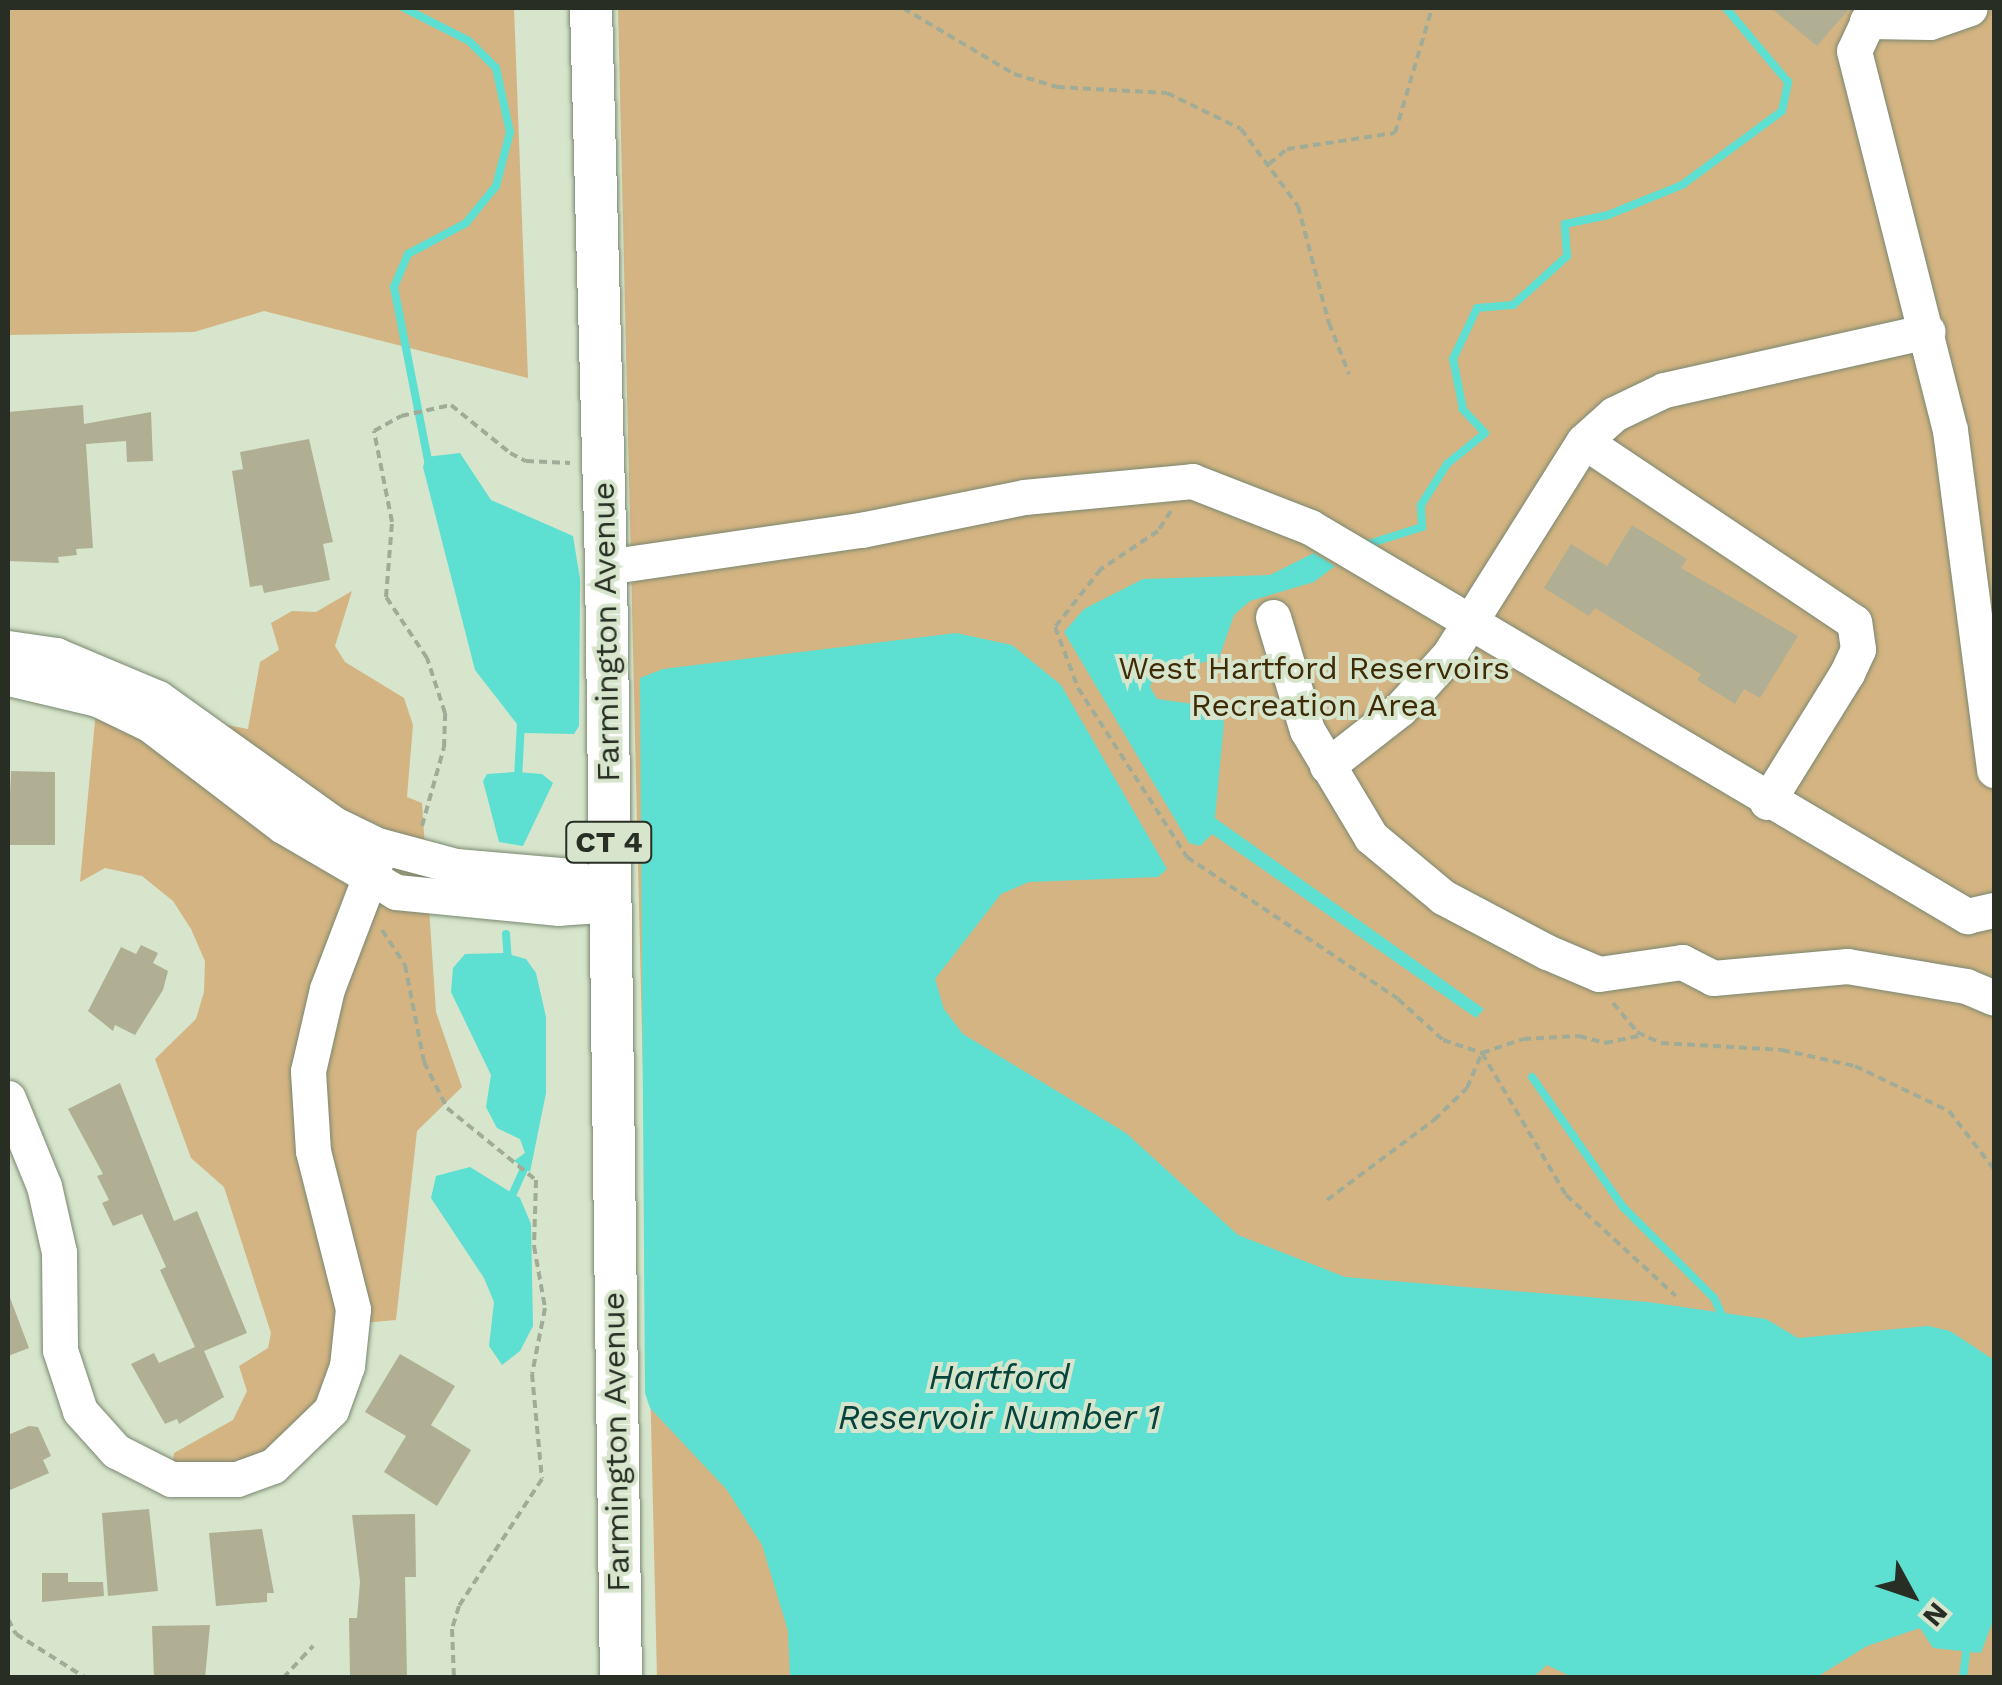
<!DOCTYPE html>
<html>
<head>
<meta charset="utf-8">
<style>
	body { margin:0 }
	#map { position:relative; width:2002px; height:1685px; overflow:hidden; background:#d6e5cb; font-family:"Work Sans",sans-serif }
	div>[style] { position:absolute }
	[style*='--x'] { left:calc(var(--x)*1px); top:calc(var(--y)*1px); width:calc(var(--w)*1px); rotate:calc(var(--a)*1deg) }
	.green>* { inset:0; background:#d4b482 }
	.water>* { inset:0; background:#5ddfd1 }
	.stream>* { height:8px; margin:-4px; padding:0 4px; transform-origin:4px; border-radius:4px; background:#5ddfd1 }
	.building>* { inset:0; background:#b0af94 }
	.path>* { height:4px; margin-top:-2px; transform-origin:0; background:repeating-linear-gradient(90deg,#a0ac97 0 8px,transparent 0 13px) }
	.roads { filter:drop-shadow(0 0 2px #7a8770) drop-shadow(0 0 2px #7a8770) }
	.minor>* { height:35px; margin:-17.5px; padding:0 17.5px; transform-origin:17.5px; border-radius:17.5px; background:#fff }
	.major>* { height:42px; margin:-21px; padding:0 21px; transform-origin:21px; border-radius:21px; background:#fff }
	span { translate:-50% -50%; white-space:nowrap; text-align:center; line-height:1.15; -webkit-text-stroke:8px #d6e5cb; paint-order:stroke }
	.shield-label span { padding:2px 8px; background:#d6e5cb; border:2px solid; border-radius:8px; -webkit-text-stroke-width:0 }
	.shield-label { font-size:30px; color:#282e24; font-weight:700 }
	.street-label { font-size:32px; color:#282e24 }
	.park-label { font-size:32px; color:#3e2a05 }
	.water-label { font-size:35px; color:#06443e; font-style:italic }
	.frame { position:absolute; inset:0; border:10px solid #282e24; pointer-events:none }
	.north { position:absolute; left:1862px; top:1545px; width:100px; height:100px; -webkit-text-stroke:8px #d6e5cb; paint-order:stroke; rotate:130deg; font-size:28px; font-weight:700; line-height:40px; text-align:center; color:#282e24 }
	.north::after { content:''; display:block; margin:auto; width:35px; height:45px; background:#282e24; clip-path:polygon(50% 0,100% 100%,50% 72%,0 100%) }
</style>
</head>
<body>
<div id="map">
	<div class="green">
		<div style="clip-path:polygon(8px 8px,514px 8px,528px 378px,264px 311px,194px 332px,8px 335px)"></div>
		<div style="clip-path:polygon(618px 8px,1994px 8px,1994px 1677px,657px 1677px)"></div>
		<div style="clip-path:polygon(352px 591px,335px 646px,345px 662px,404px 698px,413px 725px,407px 797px,422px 803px,436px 1012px,462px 1087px,417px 1131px,396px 1320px,351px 1324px,347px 1366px,273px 1466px,171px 1479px,174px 1453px,233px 1420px,247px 1391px,239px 1366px,268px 1348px,271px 1333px,224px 1187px,191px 1158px,155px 1059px,196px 1019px,204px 992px,205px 961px,191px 929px,173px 901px,142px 876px,105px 868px,80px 882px,97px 699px,198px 760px,226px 725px,248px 729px,260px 662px,279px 650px,271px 623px,292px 611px,316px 612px)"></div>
	</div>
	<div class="water">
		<div style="clip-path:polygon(460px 453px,491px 500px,573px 536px,580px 579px,579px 726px,574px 734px,524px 733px,475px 670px,423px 467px,426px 457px)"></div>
		<div style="clip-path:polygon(1314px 553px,1335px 566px,1314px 582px,1250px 601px,1234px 615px,1219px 658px,1154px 676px,1150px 687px,1157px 699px,1215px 707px,1224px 722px,1215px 818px,1484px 1009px,1476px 1018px,1212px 834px,1200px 846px,1189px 843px,1064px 632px,1084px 609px,1143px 579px,1270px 575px)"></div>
		<div style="clip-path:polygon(956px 633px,1012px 645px,1061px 685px,1167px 869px,1158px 877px,1029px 882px,1001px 894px,935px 979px,944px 1009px,963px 1034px,1126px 1133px,1238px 1235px,1345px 1277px,1648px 1302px,1766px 1319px,1798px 1338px,1928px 1326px,1950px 1331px,1994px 1360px,1994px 1618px,1981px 1653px,1933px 1648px,1920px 1628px,1867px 1646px,1815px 1678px,1572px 1677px,1547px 1665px,1532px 1678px,790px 1677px,788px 1631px,762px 1545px,727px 1490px,650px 1408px,645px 1393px,640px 678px,663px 669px)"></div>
		<div style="clip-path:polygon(517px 772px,542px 774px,553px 783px,523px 846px,499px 842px,483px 781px,487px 774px)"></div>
		<div style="clip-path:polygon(504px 953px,526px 959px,536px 973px,546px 1017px,546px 1093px,530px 1172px,514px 1161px,525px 1153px,520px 1139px,497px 1128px,486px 1107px,491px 1075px,451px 992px,453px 968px,465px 954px)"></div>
		<div style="clip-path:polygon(470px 1167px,520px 1198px,531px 1224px,533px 1326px,520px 1351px,502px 1365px,489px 1346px,494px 1302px,484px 1278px,431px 1198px,436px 1176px)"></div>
	</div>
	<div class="stream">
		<div style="--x:404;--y:8;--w:73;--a:26.9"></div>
		<div style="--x:469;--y:41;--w:38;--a:45"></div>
		<div style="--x:496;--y:68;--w:66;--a:77.7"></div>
		<div style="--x:510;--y:132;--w:56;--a:104.5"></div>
		<div style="--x:496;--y:186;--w:48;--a:129"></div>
		<div style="--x:466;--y:223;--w:66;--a:151.9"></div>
		<div style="--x:408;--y:254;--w:36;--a:113"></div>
		<div style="--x:394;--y:287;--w:181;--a:78.9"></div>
		<div style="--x:1362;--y:546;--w:63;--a:-17.6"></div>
		<div style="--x:1422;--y:527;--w:22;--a:-93"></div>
		<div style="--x:1421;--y:505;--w:49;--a:-57.6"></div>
		<div style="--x:1447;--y:464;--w:49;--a:-39.2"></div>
		<div style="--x:1485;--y:433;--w:33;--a:-133"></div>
		<div style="--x:1463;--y:409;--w:51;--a:-101.3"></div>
		<div style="--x:1453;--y:359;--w:56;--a:-64.8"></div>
		<div style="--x:1477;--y:308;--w:36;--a:-5"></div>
		<div style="--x:1513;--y:305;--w:73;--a:-42.2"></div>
		<div style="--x:1567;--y:256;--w:32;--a:-94"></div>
		<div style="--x:1565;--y:224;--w:44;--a:-11.8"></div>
		<div style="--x:1608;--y:215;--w:80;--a:-22.1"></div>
		<div style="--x:1682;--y:185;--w:124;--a:-36.5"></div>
		<div style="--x:1782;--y:111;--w:30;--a:-78"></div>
		<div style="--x:1788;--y:82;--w:97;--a:-130"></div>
		<div style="--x:518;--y:778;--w:55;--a:-86.9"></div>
		<div style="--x:506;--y:934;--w:30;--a:86"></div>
		<div style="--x:1532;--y:1077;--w:159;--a:55"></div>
		<div style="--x:1623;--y:1207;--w:129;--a:45"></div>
		<div style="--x:1714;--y:1298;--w:23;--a:65"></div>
		<div style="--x:509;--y:1202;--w:46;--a:-65.7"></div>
		<div style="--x:1963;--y:1678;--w:34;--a:-83"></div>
	</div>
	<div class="building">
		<div style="clip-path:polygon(1771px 8px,1850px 8px,1817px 46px)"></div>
		<div style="clip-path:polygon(83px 405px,84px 424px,151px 412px,153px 461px,127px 462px,126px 441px,86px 444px,93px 548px,76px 549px,77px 555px,58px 557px,59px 563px,8px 561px,8px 412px)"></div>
		<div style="clip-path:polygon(309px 439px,333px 542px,323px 544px,330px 580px,264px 593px,262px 585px,250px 587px,232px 471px,243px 469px,240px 452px)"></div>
		<div style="clip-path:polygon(1632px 525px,1687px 559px,1681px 568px,1798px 636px,1760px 698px,1744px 689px,1735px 704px,1697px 680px,1701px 674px,1595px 608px,1589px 616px,1544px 588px,1571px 544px,1607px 566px)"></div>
		<div style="clip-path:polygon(11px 771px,55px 772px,55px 845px,8px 845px)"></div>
		<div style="clip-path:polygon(141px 945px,158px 953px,153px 963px,168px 971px,163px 990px,135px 1035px,115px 1025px,113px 1031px,88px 1011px,121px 947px,136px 954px)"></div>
		<div style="clip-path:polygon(120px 1083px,174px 1221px,197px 1211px,247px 1333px,204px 1351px,224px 1397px,179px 1424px,177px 1419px,165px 1424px,131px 1364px,154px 1353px,159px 1363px,195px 1347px,160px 1270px,166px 1267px,142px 1214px,113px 1226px,102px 1203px,109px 1200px,97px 1176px,103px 1174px,68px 1109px)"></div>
		<div style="clip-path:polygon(9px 1295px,29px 1348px,8px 1356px,8px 1296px)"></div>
		<div style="clip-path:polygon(400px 1354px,455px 1386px,431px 1425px,471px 1450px,437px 1506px,384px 1472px,406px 1436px,365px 1412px)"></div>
		<div style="clip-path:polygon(29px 1426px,38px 1427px,51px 1456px,43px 1460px,49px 1473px,8px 1491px,8px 1435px)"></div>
		<div style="clip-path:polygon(149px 1509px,158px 1591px,108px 1596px,102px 1513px)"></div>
		<div style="clip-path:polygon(415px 1514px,416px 1577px,405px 1577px,407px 1678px,350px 1678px,349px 1618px,357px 1618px,360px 1582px,352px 1515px)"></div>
		<div style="clip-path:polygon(262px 1529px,274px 1593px,267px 1593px,267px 1602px,216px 1606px,209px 1533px)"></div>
		<div style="clip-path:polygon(42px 1573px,68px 1573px,68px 1582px,103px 1582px,104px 1596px,42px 1602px)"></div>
		<div style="clip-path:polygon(210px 1625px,205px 1678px,154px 1678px,152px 1626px)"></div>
	</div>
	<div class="path">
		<div style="--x:903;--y:8;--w:129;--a:30.7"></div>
		<div style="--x:1014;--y:74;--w:45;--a:16.8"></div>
		<div style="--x:1057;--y:87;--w:110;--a:3.1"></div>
		<div style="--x:1167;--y:93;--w:82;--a:25.9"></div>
		<div style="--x:1241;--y:129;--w:96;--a:53.5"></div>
		<div style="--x:1298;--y:206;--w:121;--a:75.2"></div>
		<div style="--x:1329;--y:323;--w:55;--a:68.6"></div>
		<div style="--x:1269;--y:164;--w:23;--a:-40"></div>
		<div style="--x:1287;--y:149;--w:109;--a:-8.4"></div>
		<div style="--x:1395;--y:133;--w:130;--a:-73.5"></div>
		<div style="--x:1171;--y:511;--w:24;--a:123"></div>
		<div style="--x:1158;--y:531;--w:69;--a:146.3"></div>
		<div style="--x:1101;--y:569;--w:74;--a:128.4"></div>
		<div style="--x:1055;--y:627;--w:65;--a:69.3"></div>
		<div style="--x:1078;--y:688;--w:201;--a:57.2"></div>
		<div style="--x:1187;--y:857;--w:254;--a:33.9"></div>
		<div style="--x:1398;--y:999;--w:61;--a:42.3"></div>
		<div style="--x:1443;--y:1040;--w:41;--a:18.4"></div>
		<div style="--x:1482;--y:1053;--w:43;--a:-18.9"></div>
		<div style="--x:1523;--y:1039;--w:56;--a:-3.1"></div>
		<div style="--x:1579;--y:1036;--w:27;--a:15"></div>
		<div style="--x:1605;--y:1043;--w:40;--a:-12"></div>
		<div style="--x:422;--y:826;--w:82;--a:-74.4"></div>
		<div style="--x:444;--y:747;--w:34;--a:-88"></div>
		<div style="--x:445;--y:713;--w:58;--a:-108.1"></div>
		<div style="--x:427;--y:658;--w:73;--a:-123.9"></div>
		<div style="--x:386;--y:597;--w:75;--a:-85.4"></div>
		<div style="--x:392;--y:522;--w:93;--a:-101.2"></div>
		<div style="--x:374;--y:431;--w:31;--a:-29"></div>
		<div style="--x:401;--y:416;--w:51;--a:-12.4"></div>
		<div style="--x:451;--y:405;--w:76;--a:39.1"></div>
		<div style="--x:510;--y:453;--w:18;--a:27"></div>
		<div style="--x:526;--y:461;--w:44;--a:2.6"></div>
		<div style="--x:382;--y:930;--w:42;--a:56.7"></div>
		<div style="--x:405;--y:965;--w:99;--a:78.9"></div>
		<div style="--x:424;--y:1062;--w:51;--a:63.4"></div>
		<div style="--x:447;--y:1108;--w:114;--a:39"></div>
		<div style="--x:536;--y:1180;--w:66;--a:91.7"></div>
		<div style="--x:534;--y:1246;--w:63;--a:79.9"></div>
		<div style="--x:545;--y:1308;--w:67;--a:101.1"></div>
		<div style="--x:532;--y:1374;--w:105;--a:84.6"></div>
		<div style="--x:542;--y:1479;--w:152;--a:123.2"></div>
		<div style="--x:459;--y:1606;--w:24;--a:107"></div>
		<div style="--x:452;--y:1629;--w:49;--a:87.7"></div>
		<div style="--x:1613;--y:1003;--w:38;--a:50"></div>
		<div style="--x:1637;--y:1032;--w:26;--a:25"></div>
		<div style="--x:1661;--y:1043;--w:121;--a:3.3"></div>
		<div style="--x:1782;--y:1050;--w:75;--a:12.4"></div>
		<div style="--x:1855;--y:1066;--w:104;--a:25.6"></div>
		<div style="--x:1949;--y:1111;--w:73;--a:52.2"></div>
		<div style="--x:1327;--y:1200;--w:134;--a:-36.8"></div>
		<div style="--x:1434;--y:1120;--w:46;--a:-44.1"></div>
		<div style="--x:1467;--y:1088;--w:38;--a:-67"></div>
		<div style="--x:1482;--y:1053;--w:165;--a:59.4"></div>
		<div style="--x:1566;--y:1195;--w:149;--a:42.6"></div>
		<div style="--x:8;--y:1619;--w:17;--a:62"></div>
		<div style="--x:16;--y:1634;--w:83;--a:32.2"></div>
		<div style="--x:283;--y:1678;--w:44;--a:-46.8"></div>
	</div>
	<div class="roads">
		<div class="minor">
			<div style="--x:1874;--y:8;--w:47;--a:114.9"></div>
			<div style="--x:1854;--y:51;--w:391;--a:75.8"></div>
			<div style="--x:1950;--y:430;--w:343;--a:82.6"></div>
			<div style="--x:1867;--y:21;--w:63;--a:0.9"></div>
			<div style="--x:1930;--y:22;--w:42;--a:-19.3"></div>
			<div style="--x:606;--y:567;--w:258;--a:-8.3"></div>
			<div style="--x:861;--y:530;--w:166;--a:-11.4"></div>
			<div style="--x:1024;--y:497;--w:169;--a:-5.4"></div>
			<div style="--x:1192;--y:481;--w:127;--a:21.3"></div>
			<div style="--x:1310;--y:527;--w:764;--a:30.63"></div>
			<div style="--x:1967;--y:916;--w:28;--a:-13"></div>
			<div style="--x:1273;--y:617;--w:118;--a:73.3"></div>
			<div style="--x:1307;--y:730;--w:125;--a:59.1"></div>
			<div style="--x:1371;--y:837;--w:94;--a:39.8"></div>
			<div style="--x:1443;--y:897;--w:118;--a:27.9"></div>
			<div style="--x:1547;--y:952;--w:56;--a:22.9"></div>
			<div style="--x:1599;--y:974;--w:84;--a:-8.2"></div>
			<div style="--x:1682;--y:962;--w:35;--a:27"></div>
			<div style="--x:1713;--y:978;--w:135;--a:-5.1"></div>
			<div style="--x:1847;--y:966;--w:121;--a:9.5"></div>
			<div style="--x:1966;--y:986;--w:30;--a:23"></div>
			<div style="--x:8;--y:648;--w:49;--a:8.3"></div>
			<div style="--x:56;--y:655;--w:111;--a:22.9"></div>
			<div style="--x:158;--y:698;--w:216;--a:35.6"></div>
			<div style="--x:334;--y:824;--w:48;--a:26"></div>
			<div style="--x:377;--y:845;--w:82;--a:14.9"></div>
			<div style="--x:456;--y:866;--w:116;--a:4.9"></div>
			<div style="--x:572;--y:876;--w:40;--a:23.4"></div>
			<div style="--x:609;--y:892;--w:28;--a:150"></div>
			<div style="--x:585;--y:906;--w:26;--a:176"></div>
			<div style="--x:559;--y:908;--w:164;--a:-174.4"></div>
			<div style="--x:396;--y:892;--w:131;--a:-149.7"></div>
			<div style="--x:283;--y:826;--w:168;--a:-142.7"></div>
			<div style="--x:149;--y:724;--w:58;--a:-154.3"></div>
			<div style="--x:97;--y:699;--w:91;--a:-166.7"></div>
			<div style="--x:1327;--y:766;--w:93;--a:-38"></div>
			<div style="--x:1400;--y:709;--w:73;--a:-47.8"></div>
			<div style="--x:1449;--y:655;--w:253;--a:-57.8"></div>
			<div style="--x:1767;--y:802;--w:152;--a:-58.2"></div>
			<div style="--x:1847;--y:673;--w:26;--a:-65"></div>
			<div style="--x:1858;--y:649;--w:27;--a:-98"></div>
			<div style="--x:1854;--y:622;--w:325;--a:-146.2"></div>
			<div style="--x:1584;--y:441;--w:40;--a:-42"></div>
			<div style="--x:1614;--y:414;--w:55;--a:-25.6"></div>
			<div style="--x:1664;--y:390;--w:270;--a:-12.6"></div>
			<div style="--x:8;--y:1098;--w:95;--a:67.8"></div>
			<div style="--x:44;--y:1186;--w:68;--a:77.2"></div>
			<div style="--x:59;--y:1252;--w:98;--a:89.4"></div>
			<div style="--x:60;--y:1350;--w:64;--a:71.8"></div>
			<div style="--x:80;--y:1411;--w:54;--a:48"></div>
			<div style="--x:116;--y:1451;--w:62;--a:27"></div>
			<div style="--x:171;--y:1479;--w:66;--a:0"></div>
			<div style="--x:237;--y:1479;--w:38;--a:-20"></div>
			<div style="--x:273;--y:1466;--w:81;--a:-44"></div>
			<div style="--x:331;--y:1410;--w:47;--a:-70"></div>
			<div style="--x:347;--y:1366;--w:57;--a:-84"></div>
			<div style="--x:353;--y:1309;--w:163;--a:-104.2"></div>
			<div style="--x:313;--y:1151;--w:80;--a:-93.6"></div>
			<div style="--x:308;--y:1071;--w:84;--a:-77"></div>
			<div style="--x:327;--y:989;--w:137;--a:-69.1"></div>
		</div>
		<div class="major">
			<div style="--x:591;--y:8;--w:559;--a:88.46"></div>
			<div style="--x:606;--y:567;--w:1111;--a:89.23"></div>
		</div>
	</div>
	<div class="shield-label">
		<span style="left:609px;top:842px">CT 4</span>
	</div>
	<div class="street-label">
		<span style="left:606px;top:632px;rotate:-91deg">Farmington Avenue</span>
		<span style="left:616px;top:1442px;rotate:-91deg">Farmington Avenue</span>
	</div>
	<div class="park-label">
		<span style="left:1314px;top:687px">West Hartford Reservoirs<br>Recreation Area</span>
	</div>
	<div class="water-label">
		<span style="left:999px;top:1397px">Hartford<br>Reservoir Number 1</span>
	</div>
	<div class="frame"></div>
	<div class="north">N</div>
</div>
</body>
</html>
